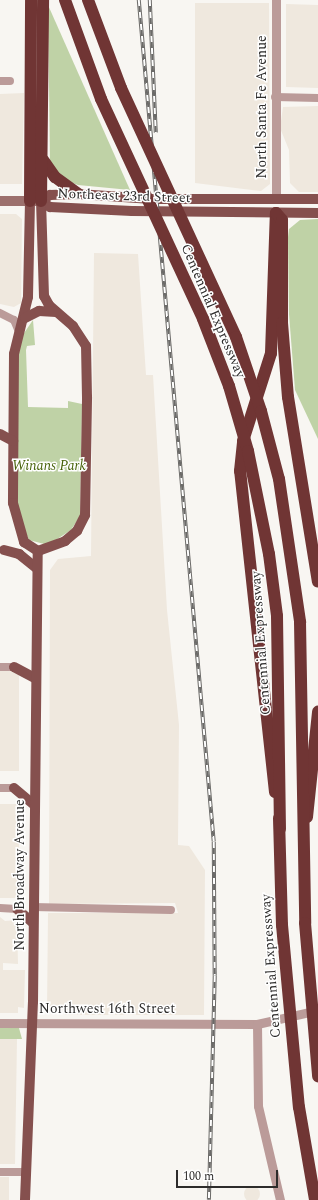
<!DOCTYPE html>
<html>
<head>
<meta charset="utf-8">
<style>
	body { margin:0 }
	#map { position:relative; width:318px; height:1200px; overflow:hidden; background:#f8f6f2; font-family:Spectral,serif }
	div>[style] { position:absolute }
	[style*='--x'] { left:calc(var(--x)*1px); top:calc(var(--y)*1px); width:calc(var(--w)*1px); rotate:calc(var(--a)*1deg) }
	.built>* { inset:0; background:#efe8de }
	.round { border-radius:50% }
	.green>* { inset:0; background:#bfd2a6 }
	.minor>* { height:8px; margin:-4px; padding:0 4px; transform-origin:4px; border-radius:4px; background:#bb9b99 }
	.tertiary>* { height:9px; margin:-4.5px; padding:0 4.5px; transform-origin:4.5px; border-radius:4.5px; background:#bb9b99 }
	.secondary>* { height:10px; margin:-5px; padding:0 5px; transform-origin:5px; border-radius:5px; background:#9c706d }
	.primary>* { height:10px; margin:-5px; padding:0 5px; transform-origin:5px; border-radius:5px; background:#85504e }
	.motorway>* { height:12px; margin:-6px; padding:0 6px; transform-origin:6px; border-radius:6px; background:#703534 }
	.rail>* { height:3.5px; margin-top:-1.75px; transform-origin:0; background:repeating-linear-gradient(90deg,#fff 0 6px,#6b6a68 0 12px); box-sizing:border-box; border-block:1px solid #6b6a68 }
	.motorway-bridge>* { height:12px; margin:-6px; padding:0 6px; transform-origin:6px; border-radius:6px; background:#703534 }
	span { translate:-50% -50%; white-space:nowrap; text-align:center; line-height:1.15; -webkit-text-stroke:3px #fff; paint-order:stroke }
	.street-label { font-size:14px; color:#2d2c2b }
	.park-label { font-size:14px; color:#466208; font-style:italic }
	.scale { position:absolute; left:176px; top:1170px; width:102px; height:18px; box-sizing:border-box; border:2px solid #2d2c2b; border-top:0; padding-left:5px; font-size:12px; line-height:14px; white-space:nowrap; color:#2d2c2b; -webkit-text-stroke:3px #fff; paint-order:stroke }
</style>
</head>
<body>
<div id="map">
	<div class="built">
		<div style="clip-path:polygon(195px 3px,269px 3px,270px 184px,261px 191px,195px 183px)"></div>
		<div style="clip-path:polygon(286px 4px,318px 5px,318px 88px,286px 87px)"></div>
		<div style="clip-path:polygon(24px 93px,22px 184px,0 184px,0 94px)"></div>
		<div style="clip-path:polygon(318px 106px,318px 192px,299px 192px,290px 183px,289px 150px,280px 128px,283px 107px)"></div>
		<div style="clip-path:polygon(0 214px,16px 214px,22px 219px,21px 303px,14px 307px,0 304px)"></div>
		<div style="clip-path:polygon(94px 253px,138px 254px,146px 375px,153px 375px,167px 610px,179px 725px,178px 845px,189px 846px,205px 870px,204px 1015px,65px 1015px,64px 1009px,47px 1009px,48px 913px,178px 913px,175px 903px,49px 904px,50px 570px,58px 559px,91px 556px)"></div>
		<div style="clip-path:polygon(0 671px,19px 671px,19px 771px,0 771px)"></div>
		<div style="clip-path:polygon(0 804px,19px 804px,19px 898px,0 898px)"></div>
		<div style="clip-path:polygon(0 917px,5px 921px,17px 920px,18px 964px,3px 963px,3px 970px,25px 970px,24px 1008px,18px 1007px,18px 1013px,0 1013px)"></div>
		<div style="clip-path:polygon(0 1039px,17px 1039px,15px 1164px,0 1164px)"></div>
		<div style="clip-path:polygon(0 1177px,9px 1177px,9px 1200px,0 1200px)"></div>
		<div class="round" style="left:244px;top:1186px;width:16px;height:16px"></div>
	</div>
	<div class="green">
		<div style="clip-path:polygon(48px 5px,130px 190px,78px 185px,67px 181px,50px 164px)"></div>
		<div style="clip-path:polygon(318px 219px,318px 439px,295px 390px,289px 314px,288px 237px,289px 229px,300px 220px)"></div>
		<div style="clip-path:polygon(33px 320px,35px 345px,27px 346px,26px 350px,28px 407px,68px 408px,68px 401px,82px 404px,80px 516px,71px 530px,48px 545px,29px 540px,18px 515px,17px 363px,22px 336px)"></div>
		<div style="clip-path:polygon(0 1027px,19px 1028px,22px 1039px,0 1039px)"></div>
	</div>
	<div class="minor">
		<div style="--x:0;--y:81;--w:10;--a:0"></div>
		<div style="--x:275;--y:97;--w:43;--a:1.3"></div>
		<div style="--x:0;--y:313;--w:16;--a:27"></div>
		<div style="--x:14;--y:320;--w:13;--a:67"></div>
		<div style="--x:0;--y:667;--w:14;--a:0"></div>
		<div style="--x:0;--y:788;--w:14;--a:0"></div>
		<div style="--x:33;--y:907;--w:138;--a:1.2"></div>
		<div style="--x:0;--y:908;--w:17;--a:3"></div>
		<div style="--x:0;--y:1172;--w:26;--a:0"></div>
	</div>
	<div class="tertiary">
		<div style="--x:276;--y:198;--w:198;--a:-90"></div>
		<div style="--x:0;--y:1023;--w:257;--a:0.2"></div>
		<div style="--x:257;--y:1024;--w:63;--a:-12.9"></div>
		<div style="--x:257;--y:1024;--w:82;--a:89.3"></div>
		<div style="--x:258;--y:1106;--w:97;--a:76.8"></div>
	</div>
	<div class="secondary">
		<div style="--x:0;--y:201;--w:37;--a:0"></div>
	</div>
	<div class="primary">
		<div style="--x:30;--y:201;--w:96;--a:91.2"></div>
		<div style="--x:28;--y:297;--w:59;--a:103.8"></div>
		<div style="--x:14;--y:354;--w:149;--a:90.4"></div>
		<div style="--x:13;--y:503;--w:41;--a:74.2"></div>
		<div style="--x:24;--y:542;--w:17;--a:33"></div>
		<div style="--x:38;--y:551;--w:29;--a:-20"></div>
		<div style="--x:65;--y:541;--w:16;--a:-40"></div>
		<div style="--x:77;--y:531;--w:18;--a:-63"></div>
		<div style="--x:85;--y:515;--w:118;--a:-89"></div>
		<div style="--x:87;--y:397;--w:51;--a:-91.1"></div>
		<div style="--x:86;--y:346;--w:24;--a:-123"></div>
		<div style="--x:73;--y:326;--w:32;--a:-139"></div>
		<div style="--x:49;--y:305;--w:10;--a:-119"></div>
		<div style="--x:44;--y:296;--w:95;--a:-91.8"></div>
		<div style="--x:41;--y:201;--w:11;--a:34"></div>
		<div style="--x:50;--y:207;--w:82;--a:2.8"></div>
		<div style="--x:132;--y:211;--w:186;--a:0.6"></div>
		<div style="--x:41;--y:201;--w:11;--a:-34"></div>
		<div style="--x:50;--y:195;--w:28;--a:-2"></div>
		<div style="--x:78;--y:194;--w:74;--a:3.9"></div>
		<div style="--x:152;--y:199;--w:166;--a:0"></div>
		<div style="--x:25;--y:318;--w:16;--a:-27"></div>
		<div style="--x:39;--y:311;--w:17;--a:3"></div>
		<div style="--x:0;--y:434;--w:15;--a:28"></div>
		<div style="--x:4;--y:550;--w:16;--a:15"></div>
		<div style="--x:19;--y:554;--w:22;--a:39"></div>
		<div style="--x:14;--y:667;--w:24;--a:28"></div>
		<div style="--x:14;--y:788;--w:26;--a:40"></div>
		<div style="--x:17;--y:909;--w:21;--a:41"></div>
		<div style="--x:25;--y:1200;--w:198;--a:-87.7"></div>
		<div style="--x:33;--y:1002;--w:451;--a:-89.4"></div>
	</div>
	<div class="motorway">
		<div style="--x:43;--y:160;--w:21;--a:55"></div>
		<div style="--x:55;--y:177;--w:29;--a:36"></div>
		<div style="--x:30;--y:201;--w:201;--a:-89.7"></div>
		<div style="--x:41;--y:201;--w:201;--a:-89.4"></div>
		<div style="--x:275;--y:792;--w:323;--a:-96.2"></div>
		<div style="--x:240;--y:471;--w:30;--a:-84"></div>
		<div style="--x:243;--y:441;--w:92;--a:-72.3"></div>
		<div style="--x:271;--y:353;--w:140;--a:-88"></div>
		<div style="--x:276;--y:213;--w:9;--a:49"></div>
		<div style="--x:282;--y:220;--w:103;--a:90"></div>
		<div style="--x:282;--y:323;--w:74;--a:85.4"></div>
		<div style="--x:288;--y:397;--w:187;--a:80.8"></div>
		<div style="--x:307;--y:817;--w:106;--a:-84"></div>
		<div style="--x:279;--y:818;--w:107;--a:88.4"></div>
		<div style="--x:299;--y:1107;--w:94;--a:80.2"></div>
	</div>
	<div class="rail">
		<div style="--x:139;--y:0;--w:845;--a:84.91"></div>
		<div style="--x:214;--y:842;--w:134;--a:89.6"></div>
		<div style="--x:215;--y:976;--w:224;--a:91.5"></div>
		<div style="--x:150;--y:0;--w:133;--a:87.4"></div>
	</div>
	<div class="motorway-bridge">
		<div style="--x:65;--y:0;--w:105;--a:70"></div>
		<div style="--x:101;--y:99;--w:242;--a:65.1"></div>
		<div style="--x:203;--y:319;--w:72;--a:68.8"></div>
		<div style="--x:229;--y:386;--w:68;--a:73.7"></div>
		<div style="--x:248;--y:451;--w:105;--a:78.5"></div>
		<div style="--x:269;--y:554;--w:63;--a:82.6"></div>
		<div style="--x:277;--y:616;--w:213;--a:89.2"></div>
		<div style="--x:88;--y:0;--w:94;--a:69.4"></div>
		<div style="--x:121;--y:88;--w:274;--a:65.2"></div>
		<div style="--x:236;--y:337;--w:78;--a:71.3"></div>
		<div style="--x:261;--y:411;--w:70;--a:75.2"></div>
		<div style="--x:279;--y:479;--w:145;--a:81.6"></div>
		<div style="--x:300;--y:622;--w:301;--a:89"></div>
		<div style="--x:305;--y:923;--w:154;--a:85.1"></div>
		<div style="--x:282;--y:925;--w:183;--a:84.7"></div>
	</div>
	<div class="street-label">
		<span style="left:262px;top:107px;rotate:-90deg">North Santa Fe Avenue</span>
		<span style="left:124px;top:196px;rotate:2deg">Northeast 23rd Street</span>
		<span style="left:213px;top:311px;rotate:67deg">Centennial Expressway</span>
		<span style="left:261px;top:643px;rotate:-94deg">Centennial Expressway</span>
		<span style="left:20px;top:875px;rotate:-90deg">North Broadway Avenue</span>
		<span style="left:271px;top:966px;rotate:-94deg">Centennial Expressway</span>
		<span style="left:107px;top:1009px">Northwest 16th Street</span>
	</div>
	<div class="park-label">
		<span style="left:49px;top:466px">Winans Park</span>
	</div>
	<div class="scale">100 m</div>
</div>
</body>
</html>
